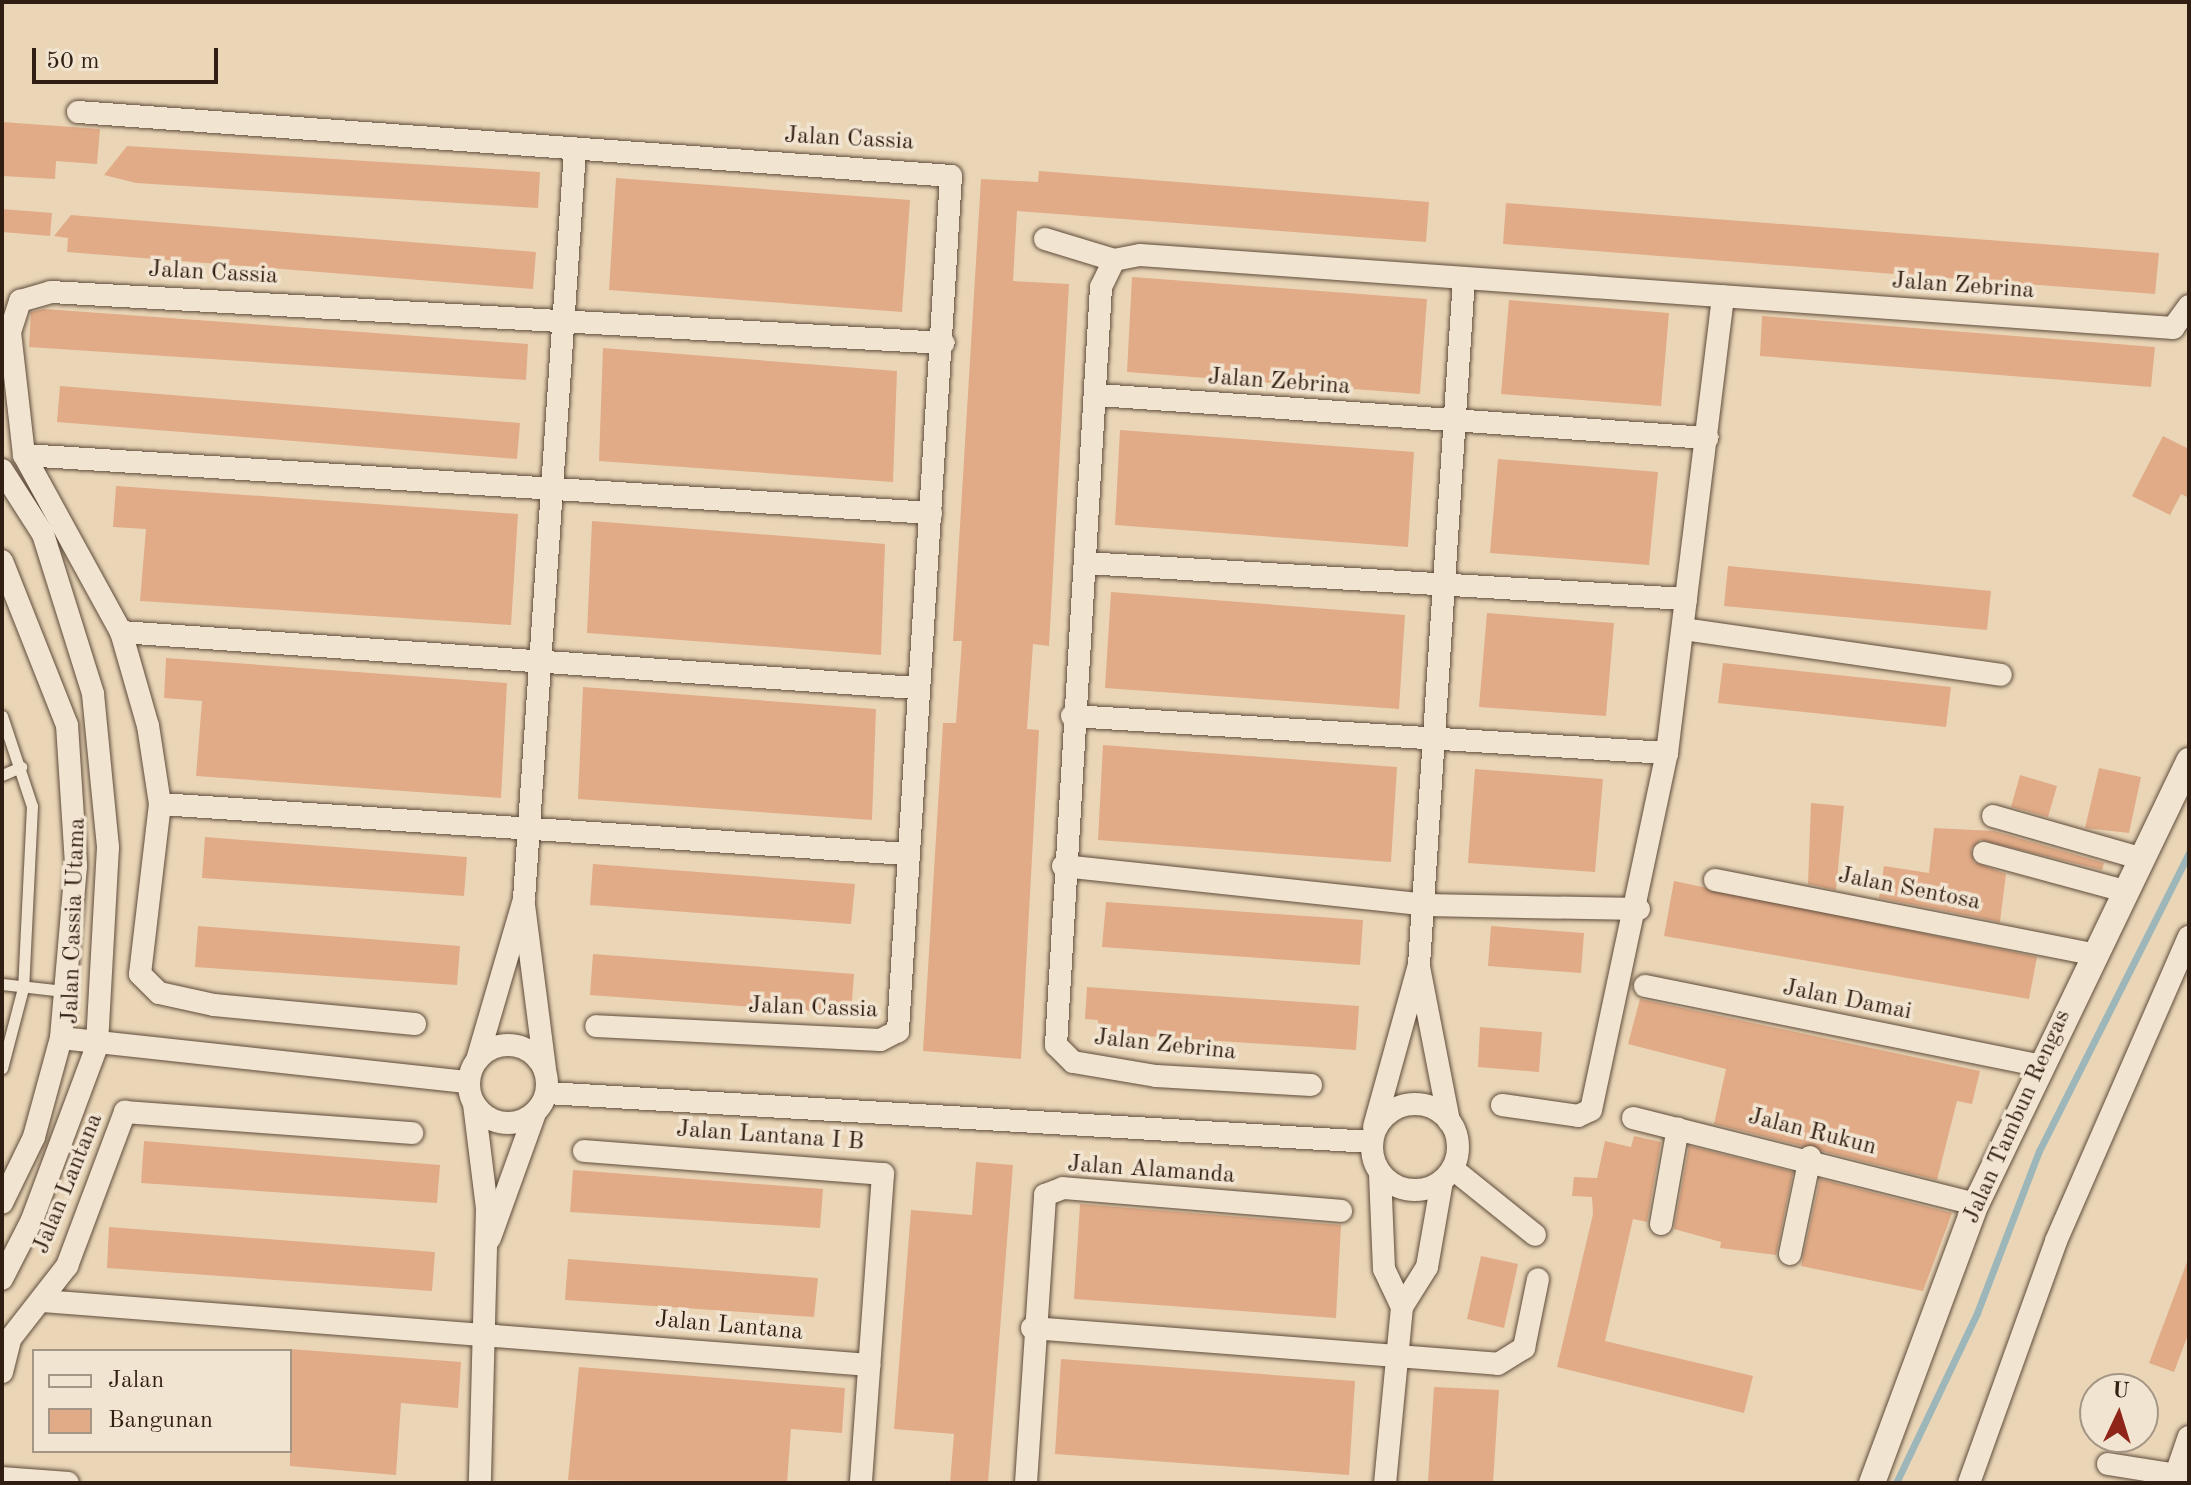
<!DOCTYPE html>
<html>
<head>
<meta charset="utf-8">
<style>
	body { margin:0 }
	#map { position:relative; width:2191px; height:1485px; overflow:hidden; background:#ead6b7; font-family:"Old Standard TT",serif }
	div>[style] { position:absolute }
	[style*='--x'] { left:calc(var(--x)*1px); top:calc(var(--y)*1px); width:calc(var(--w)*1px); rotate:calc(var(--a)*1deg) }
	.stream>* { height:7px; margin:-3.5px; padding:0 3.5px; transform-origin:3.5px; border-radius:3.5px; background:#9cb6b9 }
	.building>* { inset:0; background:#e1ab87 }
	.roads { filter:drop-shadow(0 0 2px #5f4c3b) drop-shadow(0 0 2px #5f4c3b) }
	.service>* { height:11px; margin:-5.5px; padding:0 5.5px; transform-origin:5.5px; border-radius:5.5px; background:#f1e4d0 }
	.minor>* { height:22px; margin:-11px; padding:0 11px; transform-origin:11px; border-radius:11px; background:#f1e4d0 }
	.minor>.ring { margin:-11px; padding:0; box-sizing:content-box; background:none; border:22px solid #f1e4d0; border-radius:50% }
	.tertiary>* { height:26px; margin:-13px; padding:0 13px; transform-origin:13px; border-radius:13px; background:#f1e4d0 }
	span { translate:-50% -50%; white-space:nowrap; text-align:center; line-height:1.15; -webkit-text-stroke:7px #f1e4d0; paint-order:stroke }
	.street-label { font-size:24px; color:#311e12 }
	.frame { position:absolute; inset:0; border:4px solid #311e12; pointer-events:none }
	.legend { position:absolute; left:32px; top:1349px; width:260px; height:104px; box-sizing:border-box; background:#f1e4d0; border:2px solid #a49584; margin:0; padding:10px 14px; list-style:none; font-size:24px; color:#311e12 }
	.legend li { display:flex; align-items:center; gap:16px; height:40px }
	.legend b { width:40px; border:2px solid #a49584 }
	.north { position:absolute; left:2079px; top:1373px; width:80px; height:80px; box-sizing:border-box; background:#f1e4d0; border:2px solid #a49584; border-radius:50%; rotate:4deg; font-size:22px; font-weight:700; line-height:32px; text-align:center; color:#311e12 }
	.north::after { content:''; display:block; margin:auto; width:28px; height:36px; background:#8f2418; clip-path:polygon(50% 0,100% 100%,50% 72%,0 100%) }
	.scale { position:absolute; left:32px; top:48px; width:186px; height:36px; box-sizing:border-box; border:4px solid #311e12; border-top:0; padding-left:10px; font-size:24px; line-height:28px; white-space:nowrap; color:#311e12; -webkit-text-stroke:6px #f1e4d0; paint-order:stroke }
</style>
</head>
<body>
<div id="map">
	<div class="stream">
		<div style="--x:1896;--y:1483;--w:188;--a:-64.5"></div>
		<div style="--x:1977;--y:1313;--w:173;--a:-69.1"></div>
		<div style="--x:2039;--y:1151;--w:334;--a:-63.3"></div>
	</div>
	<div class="building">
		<div style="clip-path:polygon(2px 122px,100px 129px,97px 164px,56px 161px,55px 179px,2px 176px)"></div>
		<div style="clip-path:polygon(127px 146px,540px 172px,538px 208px,136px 183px,104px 175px)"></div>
		<div style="clip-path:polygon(1039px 171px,1429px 202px,1426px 242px,1017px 211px,1013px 281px,1069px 284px,1049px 646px,1033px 644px,1027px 729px,1039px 730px,1021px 1059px,923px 1051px,943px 723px,956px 723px,962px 641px,953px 641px,981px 179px,1038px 182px)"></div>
		<div style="clip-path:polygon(616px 178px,910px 200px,902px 312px,609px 290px)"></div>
		<div style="clip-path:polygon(1506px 203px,2159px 253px,2155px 294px,1503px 244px)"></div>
		<div style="clip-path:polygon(2px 209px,52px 213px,50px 236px,2px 232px)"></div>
		<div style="clip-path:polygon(71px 215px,536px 252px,533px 289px,67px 252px,68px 238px,54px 236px)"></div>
		<div style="clip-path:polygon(1132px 277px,1427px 299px,1420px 394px,1127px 372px)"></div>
		<div style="clip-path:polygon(1509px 300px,1669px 313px,1661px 406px,1501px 394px)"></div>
		<div style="clip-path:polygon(44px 309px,528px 344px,526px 380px,29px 347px,31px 312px)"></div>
		<div style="clip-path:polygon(1762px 316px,2155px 347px,2151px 387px,1760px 356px)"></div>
		<div style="clip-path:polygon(603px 348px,897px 371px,893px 482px,599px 461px)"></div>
		<div style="clip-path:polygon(60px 386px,520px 423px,517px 459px,57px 422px)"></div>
		<div style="clip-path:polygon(1120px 430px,1414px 452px,1408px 547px,1115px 525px)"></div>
		<div style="clip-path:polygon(2163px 436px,2189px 449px,2189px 498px,2181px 494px,2170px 515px,2132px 496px)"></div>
		<div style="clip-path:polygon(1498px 459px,1658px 472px,1649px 565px,1490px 553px)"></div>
		<div style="clip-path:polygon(116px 486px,518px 514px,511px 625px,140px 601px,146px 529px,113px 527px)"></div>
		<div style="clip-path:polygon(592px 521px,885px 544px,881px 655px,587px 633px)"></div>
		<div style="clip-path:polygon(1728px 566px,1991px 591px,1987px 630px,1724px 606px)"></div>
		<div style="clip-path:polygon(1111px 592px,1405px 615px,1399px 709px,1105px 688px)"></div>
		<div style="clip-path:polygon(1487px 613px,1614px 623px,1606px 716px,1479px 707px)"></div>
		<div style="clip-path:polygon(166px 658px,507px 683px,501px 798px,196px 776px,202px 701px,164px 698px)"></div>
		<div style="clip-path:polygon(1723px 663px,1951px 687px,1946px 727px,1718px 703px)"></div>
		<div style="clip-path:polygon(583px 687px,876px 709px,872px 820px,578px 799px)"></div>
		<div style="clip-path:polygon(1103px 745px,1397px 767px,1391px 862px,1098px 840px)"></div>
		<div style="clip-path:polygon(2099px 768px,2141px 777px,2129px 833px,2085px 828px)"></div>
		<div style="clip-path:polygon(1475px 769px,1603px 779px,1595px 872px,1468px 863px)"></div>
		<div style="clip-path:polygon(2020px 775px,2057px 786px,2048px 817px,2011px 807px)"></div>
		<div style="clip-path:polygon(1811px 803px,1844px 806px,1836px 890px,1808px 884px)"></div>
		<div style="clip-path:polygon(1934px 828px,1994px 831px,2104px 863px,2102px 870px,1980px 840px,1971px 849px,1974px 862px,2006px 874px,2000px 922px,1879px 898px,1884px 866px,1929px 873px)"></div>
		<div style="clip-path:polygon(205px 837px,467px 857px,464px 896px,202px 878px)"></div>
		<div style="clip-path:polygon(593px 864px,855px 884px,851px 924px,590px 905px)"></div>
		<div style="clip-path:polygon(1674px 881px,2037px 957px,2029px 999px,1664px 936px)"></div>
		<div style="clip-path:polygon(1106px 902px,1363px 920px,1360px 965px,1102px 947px)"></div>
		<div style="clip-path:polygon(198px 926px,460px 946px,457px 985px,195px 967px)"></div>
		<div style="clip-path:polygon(1491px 926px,1584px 933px,1581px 973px,1488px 966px)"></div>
		<div style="clip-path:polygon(593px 954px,854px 974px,851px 1014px,590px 995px)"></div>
		<div style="clip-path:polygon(1087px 987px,1359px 1006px,1356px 1050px,1098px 1033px,1098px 1020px,1085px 1019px)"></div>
		<div style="clip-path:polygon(1640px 999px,1980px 1071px,1972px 1104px,1957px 1101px,1937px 1180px,1714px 1124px,1726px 1069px,1628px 1044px)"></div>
		<div style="clip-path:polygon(1480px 1027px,1542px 1032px,1539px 1072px,1478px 1067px)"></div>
		<div style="clip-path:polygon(1634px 1136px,1661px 1142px,1647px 1222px,1633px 1219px,1605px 1341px,1753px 1376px,1744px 1413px,1557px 1367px,1593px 1214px,1592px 1197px,1572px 1196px,1574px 1177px,1597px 1178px,1605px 1141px,1631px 1147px)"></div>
		<div style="clip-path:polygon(144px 1141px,440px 1165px,437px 1203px,141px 1183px)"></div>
		<div style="clip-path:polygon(1689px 1146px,1793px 1172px,1776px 1255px,1720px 1248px,1721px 1242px,1674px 1229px)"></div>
		<div style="clip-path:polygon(976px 1162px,1013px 1165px,988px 1483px,950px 1483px,954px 1434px,894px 1429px,911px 1210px,972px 1215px)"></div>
		<div style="clip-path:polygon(573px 1170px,823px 1189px,820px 1228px,570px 1212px)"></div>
		<div style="clip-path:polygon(1820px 1179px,1952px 1213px,1923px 1291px,1801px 1266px)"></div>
		<div style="clip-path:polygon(1080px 1204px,1341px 1225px,1336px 1318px,1074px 1299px)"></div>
		<div style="clip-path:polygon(109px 1227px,435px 1252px,432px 1291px,107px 1268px)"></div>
		<div style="clip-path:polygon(1481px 1256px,1518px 1264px,1504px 1328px,1467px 1319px)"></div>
		<div style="clip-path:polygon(568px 1259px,818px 1278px,814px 1317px,565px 1300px)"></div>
		<div style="clip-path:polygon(2187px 1262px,2189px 1332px,2174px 1372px,2149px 1363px)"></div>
		<div style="clip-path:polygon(290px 1349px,461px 1362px,458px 1408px,401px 1403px,396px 1475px,290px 1466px)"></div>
		<div style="clip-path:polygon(1061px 1359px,1355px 1381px,1349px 1475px,1055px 1454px)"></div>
		<div style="clip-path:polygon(579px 1367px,845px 1388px,842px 1433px,791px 1429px,787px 1483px,568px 1480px)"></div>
		<div style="clip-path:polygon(1434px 1387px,1499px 1390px,1493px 1483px,1428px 1482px)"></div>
	</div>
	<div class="roads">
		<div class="service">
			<div style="--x:2;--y:716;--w:95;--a:71.6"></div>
			<div style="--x:32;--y:806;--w:182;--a:92.8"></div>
			<div style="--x:23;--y:988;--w:83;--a:104.7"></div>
			<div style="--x:2;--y:775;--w:21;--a:-23"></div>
			<div style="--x:2;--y:984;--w:62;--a:6.4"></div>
		</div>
		<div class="minor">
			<div style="--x:78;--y:112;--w:875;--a:4.19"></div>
			<div style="--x:951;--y:176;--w:857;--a:93.55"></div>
			<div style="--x:898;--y:1031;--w:20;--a:153"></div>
			<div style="--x:880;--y:1040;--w:284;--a:-177.2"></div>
			<div style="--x:1045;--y:239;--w:72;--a:16.9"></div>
			<div style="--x:1098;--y:395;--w:611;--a:4.04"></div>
			<div style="--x:24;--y:455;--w:909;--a:3.66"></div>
			<div style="--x:2;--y:470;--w:76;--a:57.4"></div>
			<div style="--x:43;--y:534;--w:168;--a:72.6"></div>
			<div style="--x:93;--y:694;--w:154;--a:84.4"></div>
			<div style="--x:108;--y:847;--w:199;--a:93.2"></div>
			<div style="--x:97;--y:1046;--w:186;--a:110.5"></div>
			<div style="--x:32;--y:1220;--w:66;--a:117"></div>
			<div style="--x:2;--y:561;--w:176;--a:68.4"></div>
			<div style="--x:67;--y:725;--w:141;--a:86.3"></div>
			<div style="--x:76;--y:866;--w:173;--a:95"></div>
			<div style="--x:61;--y:1038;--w:103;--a:105.3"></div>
			<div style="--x:34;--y:1137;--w:73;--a:115.9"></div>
			<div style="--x:1085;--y:563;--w:602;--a:3.43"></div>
			<div style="--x:1683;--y:629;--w:321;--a:8.2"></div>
			<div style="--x:121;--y:632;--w:796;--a:4.03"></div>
			<div style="--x:1072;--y:716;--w:596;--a:3.56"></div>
			<div style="--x:160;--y:804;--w:749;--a:3.83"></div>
			<div style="--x:1993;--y:816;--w:152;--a:16"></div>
			<div style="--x:1984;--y:853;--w:146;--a:15.1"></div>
			<div style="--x:1063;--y:866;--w:364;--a:6.1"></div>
			<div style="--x:1425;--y:905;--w:214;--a:1.1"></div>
			<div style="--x:1715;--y:880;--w:385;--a:11.1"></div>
			<div style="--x:524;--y:905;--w:166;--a:82.7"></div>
			<div style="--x:1419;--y:967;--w:157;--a:79"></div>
			<div style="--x:1645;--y:986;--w:403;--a:11.4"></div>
			<div style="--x:415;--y:1024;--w:202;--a:-174.6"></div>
			<div style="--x:214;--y:1005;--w:56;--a:-167.7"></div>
			<div style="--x:159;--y:993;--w:27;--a:-135"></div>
			<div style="--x:140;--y:974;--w:171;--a:-83.3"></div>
			<div style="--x:160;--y:804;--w:79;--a:-98.7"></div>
			<div style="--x:148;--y:726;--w:98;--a:-106"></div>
			<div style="--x:121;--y:632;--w:202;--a:-118.7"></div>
			<div style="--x:24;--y:455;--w:124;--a:-96.5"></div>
			<div style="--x:10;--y:332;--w:33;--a:-72"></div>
			<div style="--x:20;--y:301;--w:32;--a:-16"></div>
			<div style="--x:51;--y:292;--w:894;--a:3.27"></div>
			<div style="--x:61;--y:1038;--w:410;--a:6.2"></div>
			<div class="ring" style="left:469px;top:1045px;width:56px;height:56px"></div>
			<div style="--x:477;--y:1060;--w:168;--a:-73.7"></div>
			<div style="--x:524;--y:899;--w:750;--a:-86.1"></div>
			<div style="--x:1311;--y:1085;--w:155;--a:-176.7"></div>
			<div style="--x:1156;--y:1076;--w:84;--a:-170.4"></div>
			<div style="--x:1073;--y:1062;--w:24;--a:-135"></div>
			<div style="--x:1056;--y:1045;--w:759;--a:-86.6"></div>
			<div style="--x:1101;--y:287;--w:30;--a:-64"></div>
			<div style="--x:1114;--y:260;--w:26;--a:-11"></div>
			<div style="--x:1140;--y:255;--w:1036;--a:4.04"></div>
			<div style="--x:2173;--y:328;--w:27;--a:-54"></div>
			<div style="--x:547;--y:1093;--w:825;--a:3.4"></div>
			<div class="ring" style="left:1372px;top:1104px;width:64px;height:64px"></div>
			<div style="--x:474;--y:1104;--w:106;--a:82.9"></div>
			<div style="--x:487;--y:1209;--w:274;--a:91.5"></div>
			<div style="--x:1502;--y:1105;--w:77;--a:8.2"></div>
			<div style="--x:1578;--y:1116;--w:14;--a:-25"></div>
			<div style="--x:1591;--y:1110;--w:365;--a:-78"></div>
			<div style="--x:1667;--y:753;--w:460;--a:-83"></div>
			<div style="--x:1633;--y:1118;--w:354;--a:14.1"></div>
			<div style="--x:1374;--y:1127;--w:168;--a:-74.5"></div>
			<div style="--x:1419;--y:965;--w:687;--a:-86.25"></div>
			<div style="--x:584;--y:1151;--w:300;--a:4.4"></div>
			<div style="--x:883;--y:1174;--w:310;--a:94.1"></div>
			<div style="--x:1453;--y:1169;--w:105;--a:38.8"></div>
			<div style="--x:1380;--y:1174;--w:95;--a:87.6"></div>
			<div style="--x:1384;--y:1269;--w:42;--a:64.7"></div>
			<div style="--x:1402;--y:1307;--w:177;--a:95.5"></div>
			<div style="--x:1661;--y:1224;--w:97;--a:-80"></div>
			<div style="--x:490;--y:1238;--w:133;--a:-70.2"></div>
			<div style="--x:1790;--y:1254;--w:99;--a:-78.3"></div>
			<div style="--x:43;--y:1301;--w:829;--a:4.43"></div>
			<div style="--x:1402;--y:1307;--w:47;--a:-58"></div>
			<div style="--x:1427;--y:1267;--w:87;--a:-80.1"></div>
			<div style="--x:1032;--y:1328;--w:467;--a:4.4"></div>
			<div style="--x:1498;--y:1364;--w:31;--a:-32"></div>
			<div style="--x:1524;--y:1348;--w:70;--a:-78.5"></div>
			<div style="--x:2;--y:1372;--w:34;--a:-76"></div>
			<div style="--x:10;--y:1339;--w:93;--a:-52"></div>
			<div style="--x:67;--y:1266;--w:165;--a:-69.4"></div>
			<div style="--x:125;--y:1112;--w:288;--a:4.2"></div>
			<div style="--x:2108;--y:1464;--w:82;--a:9.1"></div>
			<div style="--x:2176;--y:1474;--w:39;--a:-71"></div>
			<div style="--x:2;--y:1478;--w:66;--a:4.3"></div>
			<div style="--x:1026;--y:1483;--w:289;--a:-86.2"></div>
			<div style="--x:1045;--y:1195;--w:19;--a:-21"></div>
			<div style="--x:1063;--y:1188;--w:279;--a:4.7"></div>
			<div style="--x:1969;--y:1483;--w:257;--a:-70.2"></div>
			<div style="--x:2056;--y:1241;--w:332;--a:-66.4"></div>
		</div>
		<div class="tertiary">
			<div style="--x:1872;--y:1483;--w:298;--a:-69.6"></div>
			<div style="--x:1976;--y:1204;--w:492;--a:-64.3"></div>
		</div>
	</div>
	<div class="street-label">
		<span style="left:849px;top:140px;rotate:3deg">Jalan Cassia</span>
		<span style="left:213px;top:274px;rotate:3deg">Jalan Cassia</span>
		<span style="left:1963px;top:287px;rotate:4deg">Jalan Zebrina</span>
		<span style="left:1279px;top:383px;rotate:4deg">Jalan Zebrina</span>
		<span style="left:1909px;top:890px;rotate:11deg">Jalan Sentosa</span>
		<span style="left:75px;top:921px;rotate:-88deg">Jalan Cassia Utama</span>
		<span style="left:1847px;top:1001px;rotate:11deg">Jalan Damai</span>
		<span style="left:813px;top:1009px;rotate:2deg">Jalan Cassia</span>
		<span style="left:1165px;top:1046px;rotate:6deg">Jalan Zebrina</span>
		<span style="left:2018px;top:1117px;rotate:-66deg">Jalan Tambun Rengas</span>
		<span style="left:1812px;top:1133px;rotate:14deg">Jalan Rukun</span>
		<span style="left:770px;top:1137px;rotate:4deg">Jalan Lantana I B</span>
		<span style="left:1151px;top:1171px;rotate:4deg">Jalan Alamanda</span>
		<span style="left:69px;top:1184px;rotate:-68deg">Jalan Lantana</span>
		<span style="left:729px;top:1327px;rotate:5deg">Jalan Lantana</span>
	</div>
	<div class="frame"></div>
	<ul class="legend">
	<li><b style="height:10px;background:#f1e4d0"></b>Jalan</li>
	<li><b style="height:22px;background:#e1ab87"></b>Bangunan</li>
	</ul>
	<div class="north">U</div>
	<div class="scale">50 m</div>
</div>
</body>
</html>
